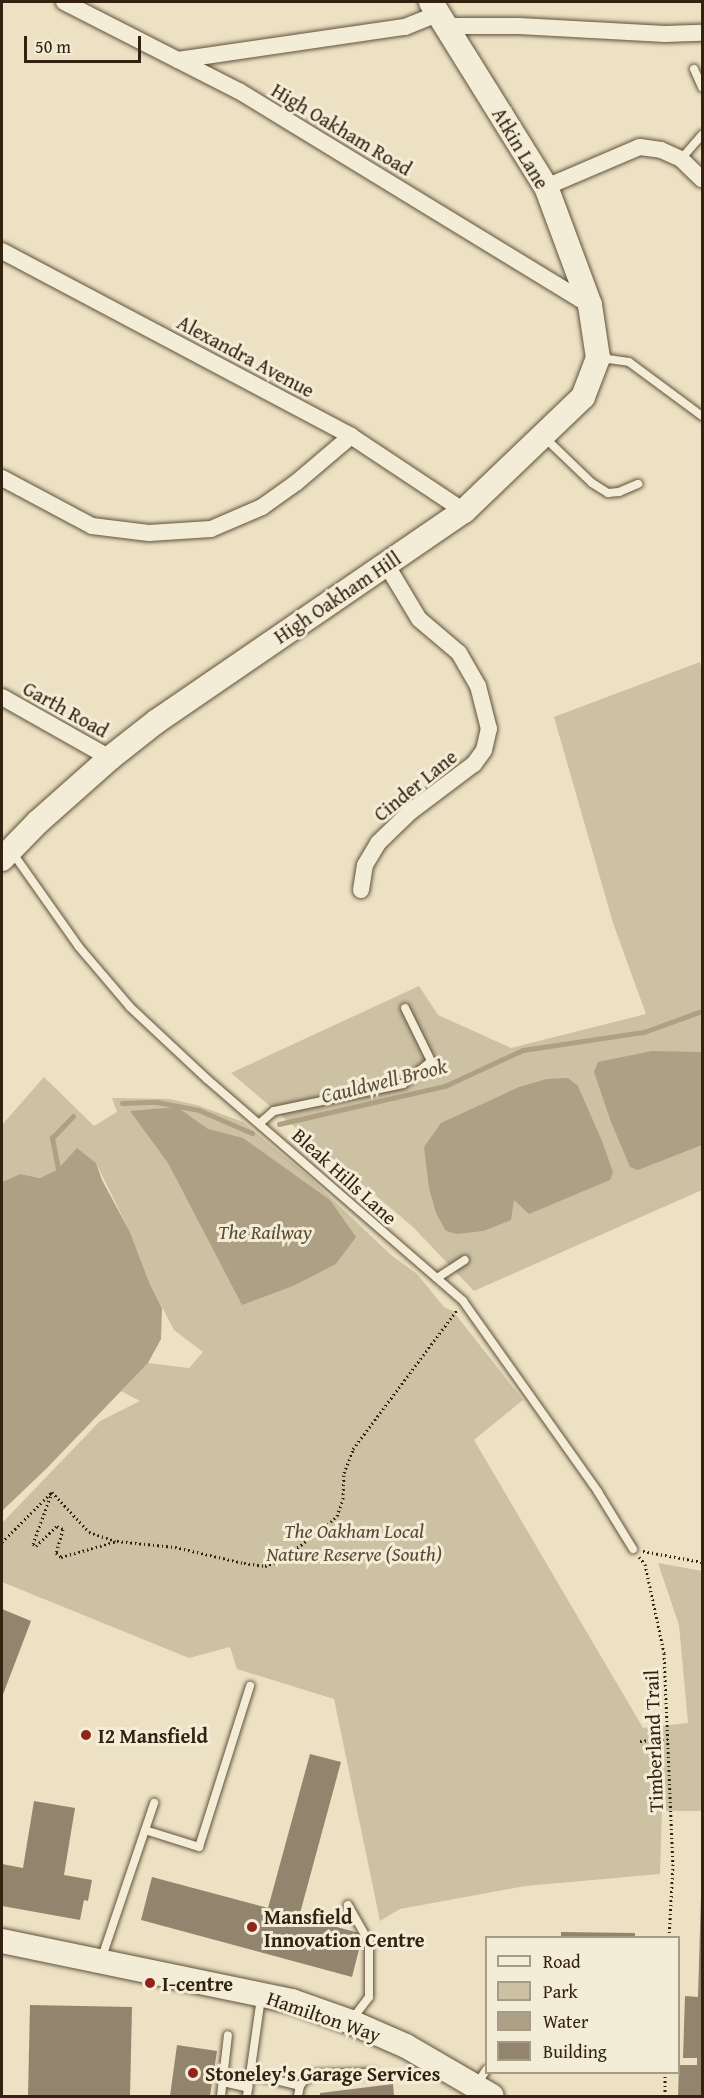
<!DOCTYPE html>
<html>
<head>
<meta charset="utf-8">
<style>
	body { margin:0 }
	#map { position:relative; width:704px; height:2098px; overflow:hidden; background:#ece1c2; font-family:"Gentium Book Plus",serif }
	div>[style] { position:absolute }
	[style*='--x'] { left:calc(var(--x)*1px); top:calc(var(--y)*1px); width:calc(var(--w)*1px); rotate:calc(var(--a)*1deg) }
	.green>* { inset:0; background:#cdc1a4 }
	.water>* { inset:0; background:#ada085 }
	.stream>* { height:4.5px; margin:-2.25px; padding:0 2.25px; transform-origin:2.25px; border-radius:2.25px; background:#ada085 }
	.building>* { inset:0; background:#93856d }
	.path>* { height:3px; margin-top:-1.5px; transform-origin:0; background:repeating-linear-gradient(90deg,#332210 0 1.5px,transparent 0 4.5px) }
	.roads { filter:drop-shadow(0 0 2px #61523c) drop-shadow(0 0 2px #61523c) }
	.lane>* { height:8px; margin:-4px; padding:0 4px; transform-origin:4px; border-radius:4px; background:#f3ecd7 }
	.street>* { height:16px; margin:-8px; padding:0 8px; transform-origin:8px; border-radius:8px; background:#f3ecd7 }
	.secondary>* { height:24px; margin:-12px; padding:0 12px; transform-origin:12px; border-radius:12px; background:#f3ecd7 }
	.dots>* { width:16px; height:16px; translate:-50% -50%; box-sizing:border-box; border:3px solid #f3ecd7; border-radius:50% }
	span { translate:-50% -50%; white-space:nowrap; text-align:center; line-height:1.15; -webkit-text-stroke:6px #f3ecd7; paint-order:stroke }
	.street-label { font-size:20px; color:#332210 }
	.park-label { font-size:20px; color:#5a4a35; font-style:italic }
	.poi-label { font-size:20px; color:#332210; font-weight:700 }
	.left { translate:0 -50%; text-align:left }
	.water-label { font-size:21px; color:#5e4e39; font-style:italic }
	.frame { position:absolute; inset:0; border:3px solid #332210; pointer-events:none }
	.legend { position:absolute; left:485px; top:1936px; width:195px; height:138px; box-sizing:border-box; background:#f3ecd7; border:2px solid #a69b87; margin:0; padding:8px 10px; list-style:none; font-size:18px; color:#332210 }
	.legend li { display:flex; align-items:center; gap:12px; height:30px }
	.legend b { width:30px; border:2px solid #a69b87 }
	.scale { position:absolute; left:24px; top:36px; width:117px; height:27px; box-sizing:border-box; border:3px solid #332210; border-top:0; padding-left:8px; font-size:18px; line-height:21px; white-space:nowrap; color:#332210; -webkit-text-stroke:4px #f3ecd7; paint-order:stroke }
</style>
</head>
<body>
<div id="map">
	<div class="green">
		<div style="clip-path:polygon(700px 662px,702px 674px,702px 1190px,474px 1291px,413px 1227px,231px 1073px,419px 986px,438px 1015px,511px 1048px,646px 1014px,613px 923px,554px 717px)"></div>
		<div style="clip-path:polygon(44px 1077px,94px 1126px,117px 1112px,112px 1098px,169px 1099px,197px 1105px,243px 1122px,310px 1178px,391px 1255px,417px 1274px,444px 1307px,453px 1311px,523px 1400px,474px 1440px,643px 1728px,688px 1723px,679px 1625px,658px 1563px,702px 1571px,702px 1811px,662px 1811px,660px 1874px,525px 1886px,400px 1909px,380px 1921px,334px 1699px,237px 1669px,230px 1647px,189px 1658px,2px 1582px,2px 1523px,100px 1421px,140px 1401px,121px 1391px,148px 1363px,189px 1368px,203px 1352px,174px 1330px,149px 1282px,130px 1232px,96px 1163px,77px 1149px,58px 1169px,40px 1178px,20px 1174px,2px 1182px,2px 1125px)"></div>
	</div>
	<div class="water">
		<div style="clip-path:polygon(652px 1051px,702px 1052px,702px 1145px,638px 1170px,630px 1167px,611px 1122px,594px 1072px,598px 1062px)"></div>
		<div style="clip-path:polygon(568px 1078px,578px 1086px,602px 1141px,613px 1172px,610px 1180px,529px 1214px,514px 1200px,511px 1220px,483px 1231px,457px 1234px,446px 1231px,436px 1213px,429px 1188px,424px 1147px,441px 1123px,519px 1087px,547px 1079px)"></div>
		<div style="clip-path:polygon(177px 1107px,208px 1129px,243px 1138px,330px 1200px,356px 1237px,336px 1264px,293px 1286px,242px 1305px,168px 1163px,130px 1111px)"></div>
		<div style="clip-path:polygon(77px 1148px,96px 1163px,102px 1180px,130px 1232px,149px 1282px,162px 1308px,161px 1339px,148px 1363px,47px 1468px,2px 1511px,2px 1182px,20px 1174px,40px 1178px,58px 1169px)"></div>
	</div>
	<div class="stream">
		<div style="--x:122;--y:1103;--w:35;--a:-2"></div>
		<div style="--x:157;--y:1102;--w:43;--a:10.8"></div>
		<div style="--x:199;--y:1110;--w:58;--a:23.5"></div>
		<div style="--x:279;--y:1124;--w:170;--a:-12.9"></div>
		<div style="--x:445;--y:1086;--w:86;--a:-24.8"></div>
		<div style="--x:523;--y:1050;--w:122;--a:-8.5"></div>
		<div style="--x:644;--y:1032;--w:62;--a:-19.9"></div>
		<div style="--x:58;--y:1169;--w:32;--a:-101"></div>
		<div style="--x:52;--y:1138;--w:30;--a:-46"></div>
	</div>
	<div class="building">
		<div style="clip-path:polygon(2px 1609px,31px 1621px,2px 1697px)"></div>
		<div style="clip-path:polygon(310px 1754px,341px 1762px,299px 1917px,363px 1934px,352px 1977px,141px 1920px,152px 1877px,268px 1908px)"></div>
		<div style="clip-path:polygon(34px 1801px,75px 1808px,64px 1875px,92px 1880px,88px 1901px,84px 1900px,80px 1920px,2px 1906px,2px 1864px,23px 1868px)"></div>
		<div style="clip-path:polygon(701px 1896px,702px 2096px,678px 2096px,679px 2065px,697px 2065px,697px 2058px,683px 2058px,685px 1996px,698px 1997px)"></div>
		<div style="clip-path:polygon(561px 1932px,635px 1933px,635px 1938px,561px 1938px)"></div>
		<div style="clip-path:polygon(30px 2005px,132px 2007px,130px 2096px,28px 2096px)"></div>
		<div style="clip-path:polygon(177px 2045px,217px 2051px,210px 2096px,170px 2096px)"></div>
		<div style="clip-path:polygon(393px 2084px,394px 2096px,320px 2096px,320px 2093px)"></div>
	</div>
	<div class="path">
		<div style="--x:52;--y:1492;--w:54;--a:47.2"></div>
		<div style="--x:89;--y:1532;--w:28;--a:19"></div>
		<div style="--x:2;--y:1542;--w:71;--a:-45"></div>
		<div style="--x:52;--y:1492;--w:55;--a:110.1"></div>
		<div style="--x:33;--y:1544;--w:4;--a:34"></div>
		<div style="--x:36;--y:1546;--w:29;--a:-44"></div>
		<div style="--x:57;--y:1526;--w:7;--a:27"></div>
		<div style="--x:63;--y:1529;--w:25;--a:106"></div>
		<div style="--x:56;--y:1553;--w:6;--a:39"></div>
		<div style="--x:61;--y:1557;--w:58;--a:-15.9"></div>
		<div style="--x:117;--y:1541;--w:58;--a:5.9"></div>
		<div style="--x:175;--y:1547;--w:71;--a:13.1"></div>
		<div style="--x:244;--y:1563;--w:21;--a:8"></div>
		<div style="--x:265;--y:1566;--w:15;--a:-20"></div>
		<div style="--x:279;--y:1561;--w:56;--a:-36.3"></div>
		<div style="--x:324;--y:1528;--w:18;--a:-43"></div>
		<div style="--x:337;--y:1516;--w:18;--a:-71"></div>
		<div style="--x:343;--y:1499;--w:26;--a:-88"></div>
		<div style="--x:344;--y:1473;--w:26;--a:-69"></div>
		<div style="--x:353;--y:1449;--w:174;--a:-53.2"></div>
		<div style="--x:643;--y:1551;--w:60;--a:10.6"></div>
		<div style="--x:639;--y:1557;--w:9;--a:49"></div>
		<div style="--x:645;--y:1564;--w:91;--a:77.9"></div>
		<div style="--x:664;--y:1653;--w:211;--a:87.6"></div>
		<div style="--x:673;--y:1864;--w:74;--a:93.1"></div>
		<div style="--x:640;--y:1741;--w:28;--a:-4"></div>
		<div style="--x:665;--y:2096;--w:24;--a:-90"></div>
	</div>
	<div class="roads">
		<div class="lane">
			<div style="--x:694;--y:69;--w:20;--a:66"></div>
			<div style="--x:681;--y:159;--w:32;--a:-49"></div>
			<div style="--x:601;--y:358;--w:28;--a:8"></div>
			<div style="--x:629;--y:362;--w:91;--a:36.5"></div>
			<div style="--x:543;--y:436;--w:68;--a:43.8"></div>
			<div style="--x:592;--y:483;--w:19;--a:32"></div>
			<div style="--x:608;--y:493;--w:11;--a:-5"></div>
			<div style="--x:619;--y:492;--w:21;--a:-23"></div>
			<div style="--x:12;--y:852;--w:116;--a:54.8"></div>
			<div style="--x:79;--y:947;--w:79;--a:49.6"></div>
			<div style="--x:130;--y:1007;--w:105;--a:43.1"></div>
			<div style="--x:207;--y:1079;--w:339;--a:40.9"></div>
			<div style="--x:463;--y:1301;--w:234;--a:54.7"></div>
			<div style="--x:598;--y:1492;--w:67;--a:58.4"></div>
			<div style="--x:260;--y:1123;--w:18;--a:-41"></div>
			<div style="--x:274;--y:1111;--w:132;--a:-11.8"></div>
			<div style="--x:403;--y:1084;--w:36;--a:-39"></div>
			<div style="--x:431;--y:1061;--w:59;--a:-116.1"></div>
			<div style="--x:437;--y:1278;--w:33;--a:-33"></div>
			<div style="--x:145;--y:1830;--w:57;--a:17.5"></div>
			<div style="--x:199;--y:1847;--w:169;--a:-72.4"></div>
			<div style="--x:348;--y:1905;--w:43;--a:60.4"></div>
			<div style="--x:369;--y:1942;--w:55;--a:90"></div>
			<div style="--x:369;--y:1997;--w:30;--a:127"></div>
			<div style="--x:101;--y:1960;--w:166;--a:-71.3"></div>
			<div style="--x:251;--y:2074;--w:50;--a:13.8"></div>
			<div style="--x:223;--y:2082;--w:26;--a:13"></div>
			<div style="--x:477;--y:2084;--w:17;--a:-57"></div>
			<div style="--x:221;--y:2096;--w:61;--a:-83.5"></div>
			<div style="--x:247;--y:2096;--w:99;--a:-81.9"></div>
			<div style="--x:298;--y:2096;--w:10;--a:-79"></div>
			<div style="--x:300;--y:2086;--w:9;--a:-54"></div>
			<div style="--x:305;--y:2079;--w:12;--a:-24"></div>
			<div style="--x:316;--y:2074;--w:57;--a:-1"></div>
		</div>
		<div class="street">
			<div style="--x:64;--y:2;--w:196;--a:27"></div>
			<div style="--x:239;--y:91;--w:411;--a:31.4"></div>
			<div style="--x:446;--y:26;--w:73;--a:0"></div>
			<div style="--x:519;--y:26;--w:146;--a:3.1"></div>
			<div style="--x:665;--y:34;--w:37;--a:-2"></div>
			<div style="--x:178;--y:60;--w:229;--a:-8.3"></div>
			<div style="--x:405;--y:27;--w:35;--a:-22"></div>
			<div style="--x:546;--y:187;--w:102;--a:-23.1"></div>
			<div style="--x:640;--y:147;--w:21;--a:8"></div>
			<div style="--x:661;--y:150;--w:22;--a:24"></div>
			<div style="--x:681;--y:159;--w:29;--a:44"></div>
			<div style="--x:2;--y:251;--w:395;--a:27.9"></div>
			<div style="--x:351;--y:436;--w:136;--a:33.6"></div>
			<div style="--x:2;--y:478;--w:102;--a:28.1"></div>
			<div style="--x:92;--y:526;--w:57;--a:7"></div>
			<div style="--x:149;--y:533;--w:62;--a:-3.7"></div>
			<div style="--x:211;--y:529;--w:56;--a:-23.3"></div>
			<div style="--x:262;--y:507;--w:43;--a:-35.5"></div>
			<div style="--x:297;--y:482;--w:71;--a:-40.4"></div>
			<div style="--x:2;--y:697;--w:124;--a:29.5"></div>
			<div style="--x:361;--y:890;--w:25;--a:-81"></div>
			<div style="--x:365;--y:865;--w:26;--a:-59"></div>
			<div style="--x:378;--y:843;--w:45;--a:-44.1"></div>
			<div style="--x:410;--y:812;--w:80;--a:-36.9"></div>
			<div style="--x:474;--y:764;--w:17;--a:-54"></div>
			<div style="--x:484;--y:750;--w:22;--a:-77"></div>
			<div style="--x:489;--y:729;--w:44;--a:-104.3"></div>
			<div style="--x:478;--y:686;--w:38;--a:-120"></div>
			<div style="--x:459;--y:653;--w:52;--a:-139.6"></div>
			<div style="--x:419;--y:619;--w:64;--a:-121"></div>
		</div>
		<div class="secondary">
			<div style="--x:2;--y:859;--w:52;--a:-45.8"></div>
			<div style="--x:38;--y:822;--w:96;--a:-41.6"></div>
			<div style="--x:110;--y:758;--w:60;--a:-38.2"></div>
			<div style="--x:157;--y:721;--w:372;--a:-34.4"></div>
			<div style="--x:464;--y:511;--w:165;--a:-43.8"></div>
			<div style="--x:583;--y:397;--w:42;--a:-69"></div>
			<div style="--x:598;--y:358;--w:54;--a:-98.6"></div>
			<div style="--x:590;--y:305;--w:126;--a:-110.4"></div>
			<div style="--x:546;--y:187;--w:218;--a:-121.9"></div>
			<div style="--x:2;--y:1941;--w:296;--a:11.7"></div>
			<div style="--x:292;--y:2001;--w:63;--a:19.6"></div>
			<div style="--x:351;--y:2022;--w:60;--a:23.6"></div>
			<div style="--x:406;--y:2046;--w:99;--a:30.2"></div>
		</div>
	</div>
	<div class="dots">
		<div style="left:86px;top:1735px;background:#8f2418"></div>
		<div style="left:252px;top:1927px;background:#8f2418"></div>
		<div style="left:150px;top:1983px;background:#8f2418"></div>
		<div style="left:193px;top:2073px;background:#8f2418"></div>
	</div>
	<div class="street-label">
		<span style="left:342px;top:129px;rotate:31deg">High Oakham Road</span>
		<span style="left:521px;top:148px;rotate:59deg">Atkin Lane</span>
		<span style="left:246px;top:356px;rotate:28deg">Alexandra Avenue</span>
		<span style="left:337px;top:597px;rotate:-34deg">High Oakham Hill</span>
		<span style="left:66px;top:709px;rotate:29deg">Garth Road</span>
		<span style="left:415px;top:785px;rotate:-39deg">Cinder Lane</span>
		<span style="left:345px;top:1176px;rotate:42deg">Bleak Hills Lane</span>
		<span style="left:653px;top:1741px;rotate:-92deg">Timberland Trail</span>
		<span style="left:324px;top:2016px;rotate:19deg">Hamilton Way</span>
	</div>
	<div class="park-label">
		<span style="left:265px;top:1231px">The Railway</span>
		<span style="left:354px;top:1542px">The Oakham Local<br>Nature Reserve (South)</span>
	</div>
	<div class="poi-label">
		<span class="left" style="left:98px;top:1735px">I2 Mansfield</span>
		<span class="left" style="left:264px;top:1928px">Mansfield<br>Innovation Centre</span>
		<span class="left" style="left:162px;top:1983px">I-centre</span>
		<span class="left" style="left:205px;top:2073px">Stoneley's Garage Services</span>
	</div>
	<div class="water-label">
		<span style="left:384px;top:1081px;rotate:-14deg">Cauldwell Brook</span>
	</div>
	<div class="frame"></div>
	<ul class="legend">
	<li><b style="height:8px;background:#f3ecd7"></b>Road</li>
	<li><b style="height:16px;background:#cdc1a4"></b>Park</li>
	<li><b style="height:16px;background:#ada085"></b>Water</li>
	<li><b style="height:16px;background:#93856d"></b>Building</li>
	</ul>
	<div class="scale">50 m</div>
</div>
</body>
</html>
